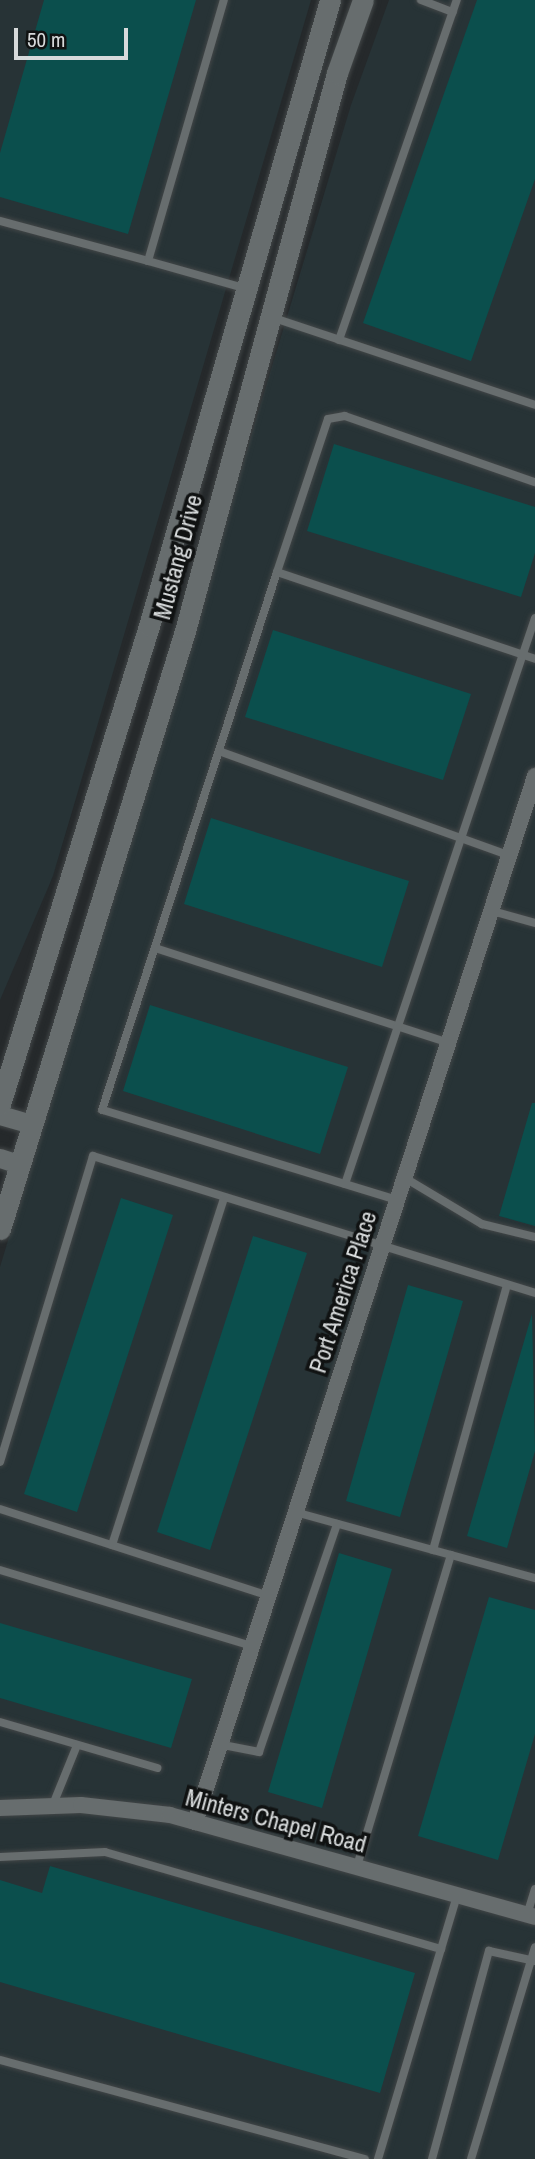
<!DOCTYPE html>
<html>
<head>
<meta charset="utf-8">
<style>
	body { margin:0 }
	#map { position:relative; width:535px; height:2159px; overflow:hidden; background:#25292b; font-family:"Archivo Narrow",sans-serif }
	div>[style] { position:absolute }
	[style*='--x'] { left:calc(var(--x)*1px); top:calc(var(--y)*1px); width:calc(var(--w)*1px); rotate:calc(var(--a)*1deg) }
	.built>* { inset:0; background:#273336 }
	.building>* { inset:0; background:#0b4f4d }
	.roads { filter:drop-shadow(0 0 2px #424647) drop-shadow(0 0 2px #424647) }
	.service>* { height:8px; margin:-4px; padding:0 4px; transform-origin:4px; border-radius:4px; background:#676d6e }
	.minor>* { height:16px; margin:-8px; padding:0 8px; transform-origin:8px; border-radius:8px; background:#676d6e }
	.tertiary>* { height:19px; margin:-9.5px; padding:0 9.5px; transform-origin:9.5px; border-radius:9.5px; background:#676d6e }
	.secondary>* { height:21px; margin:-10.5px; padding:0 10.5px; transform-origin:10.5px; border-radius:10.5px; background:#676d6e }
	span { translate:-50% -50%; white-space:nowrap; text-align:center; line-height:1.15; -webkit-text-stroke:7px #101212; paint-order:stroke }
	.street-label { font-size:24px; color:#d7dadb }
	.scale { position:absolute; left:14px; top:28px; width:114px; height:32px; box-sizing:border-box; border:4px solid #d7dadb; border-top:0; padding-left:9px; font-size:21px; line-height:24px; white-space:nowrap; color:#d7dadb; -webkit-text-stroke:5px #101212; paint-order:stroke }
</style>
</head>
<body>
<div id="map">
	<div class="built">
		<div style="clip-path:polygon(0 0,311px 0,53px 876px,0 1000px)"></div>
		<div style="clip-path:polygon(389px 0,535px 0,535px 2159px,0 2159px,0 1267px,351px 105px)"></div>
	</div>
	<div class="building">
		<div style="clip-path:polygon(44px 0,196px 0,128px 234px,0 197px,0 153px)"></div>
		<div style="clip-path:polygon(477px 0,535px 0,535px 179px,471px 361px,363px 323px)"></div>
		<div style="clip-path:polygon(334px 444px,535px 507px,535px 553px,521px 597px,307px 531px)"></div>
		<div style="clip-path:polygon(273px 630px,471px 694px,443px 780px,245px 717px)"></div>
		<div style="clip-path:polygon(211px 818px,409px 881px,382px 967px,184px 904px)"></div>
		<div style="clip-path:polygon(150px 1005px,348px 1067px,320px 1154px,123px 1091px)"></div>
		<div style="clip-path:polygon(532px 1103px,535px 1103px,535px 1226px,499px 1216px)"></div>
		<div style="clip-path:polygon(121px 1198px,173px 1215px,77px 1512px,24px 1494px)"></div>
		<div style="clip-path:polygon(253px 1236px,307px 1253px,210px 1550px,157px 1532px)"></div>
		<div style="clip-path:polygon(408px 1285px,463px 1301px,400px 1517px,346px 1501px)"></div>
		<div style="clip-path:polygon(532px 1314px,535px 1451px,507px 1548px,467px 1536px)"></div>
		<div style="clip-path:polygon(339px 1553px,392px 1569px,322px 1808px,268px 1792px)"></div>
		<div style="clip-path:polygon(489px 1597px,535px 1610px,535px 1734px,498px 1860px,418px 1836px)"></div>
		<div style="clip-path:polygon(0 1623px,192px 1679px,171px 1748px,0 1698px)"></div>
		<div style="clip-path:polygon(50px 1866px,415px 1973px,380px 2093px,0 1982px,0 1880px,42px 1893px)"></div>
	</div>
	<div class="roads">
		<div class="service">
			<div style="--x:421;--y:0;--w:34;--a:21"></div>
			<div style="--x:0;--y:221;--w:153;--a:15.1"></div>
			<div style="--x:148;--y:261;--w:272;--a:-73.8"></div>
			<div style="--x:148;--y:261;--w:100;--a:15.7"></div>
			<div style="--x:271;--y:317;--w:278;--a:18.4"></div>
			<div style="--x:339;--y:340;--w:360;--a:-70.9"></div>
			<div style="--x:277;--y:572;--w:161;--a:-71.6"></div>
			<div style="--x:328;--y:419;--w:17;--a:-10"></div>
			<div style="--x:345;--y:416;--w:201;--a:19.2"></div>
			<div style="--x:219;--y:751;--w:309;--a:19.8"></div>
			<div style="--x:492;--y:911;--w:45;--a:15.6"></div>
			<div style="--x:155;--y:948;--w:310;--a:17.9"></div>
			<div style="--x:405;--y:1178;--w:90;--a:30.9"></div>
			<div style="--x:482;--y:1224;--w:55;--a:13.8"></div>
			<div style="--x:345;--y:1184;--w:597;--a:-71.44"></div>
			<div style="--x:397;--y:1200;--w:308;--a:-163"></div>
			<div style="--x:102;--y:1110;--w:566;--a:-71.98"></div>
			<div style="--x:277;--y:572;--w:272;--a:18.6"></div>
			<div style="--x:0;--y:1462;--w:320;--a:-73.1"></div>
			<div style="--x:93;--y:1156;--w:463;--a:17.2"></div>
			<div style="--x:0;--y:1509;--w:283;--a:17.9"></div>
			<div style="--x:295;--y:1512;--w:249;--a:15.4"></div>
			<div style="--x:112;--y:1545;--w:365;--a:-72.1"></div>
			<div style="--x:433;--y:1550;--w:275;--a:-74.4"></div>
			<div style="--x:0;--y:1570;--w:263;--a:16.8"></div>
			<div style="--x:0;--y:1722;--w:164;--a:16.3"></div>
			<div style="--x:218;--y:1744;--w:42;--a:11"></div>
			<div style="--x:259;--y:1752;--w:241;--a:-71.1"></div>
			<div style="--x:52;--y:1807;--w:67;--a:-68"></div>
			<div style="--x:0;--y:1857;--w:105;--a:-2.7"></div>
			<div style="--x:105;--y:1852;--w:350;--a:16.1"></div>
			<div style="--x:357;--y:1866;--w:325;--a:-73.2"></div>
			<div style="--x:527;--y:1915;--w:27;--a:-73"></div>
			<div style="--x:0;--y:2060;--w:378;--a:15.2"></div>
			<div style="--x:378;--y:2159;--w:276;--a:-73.3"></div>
			<div style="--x:432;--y:2159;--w:216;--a:-74.7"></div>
			<div style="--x:489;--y:1951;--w:47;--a:12.3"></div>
			<div style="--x:471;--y:2159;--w:221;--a:-73.2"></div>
		</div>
		<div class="minor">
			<div style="--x:0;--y:1808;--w:81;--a:-2.1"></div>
			<div style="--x:81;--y:1805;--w:90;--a:6.4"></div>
			<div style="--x:170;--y:1815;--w:379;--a:15.6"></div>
			<div style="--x:195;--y:1822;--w:1100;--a:-71.99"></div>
		</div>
		<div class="tertiary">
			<div style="--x:0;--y:1115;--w:33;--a:16"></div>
			<div style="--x:0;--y:1158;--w:20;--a:18"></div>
		</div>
		<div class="secondary">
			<div style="--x:0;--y:1104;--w:501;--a:-72.69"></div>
			<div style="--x:149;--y:626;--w:652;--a:-73.87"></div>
			<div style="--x:0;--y:1229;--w:626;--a:-72.81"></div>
			<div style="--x:185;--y:631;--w:578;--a:-74.76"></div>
			<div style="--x:337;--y:73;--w:77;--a:-70.4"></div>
		</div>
	</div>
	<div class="street-label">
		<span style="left:178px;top:557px;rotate:-75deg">Mustang Drive</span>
		<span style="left:343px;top:1292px;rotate:-72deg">Port America Place</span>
		<span style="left:276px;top:1821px;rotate:15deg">Minters Chapel Road</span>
	</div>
	<div class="scale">50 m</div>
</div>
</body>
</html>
